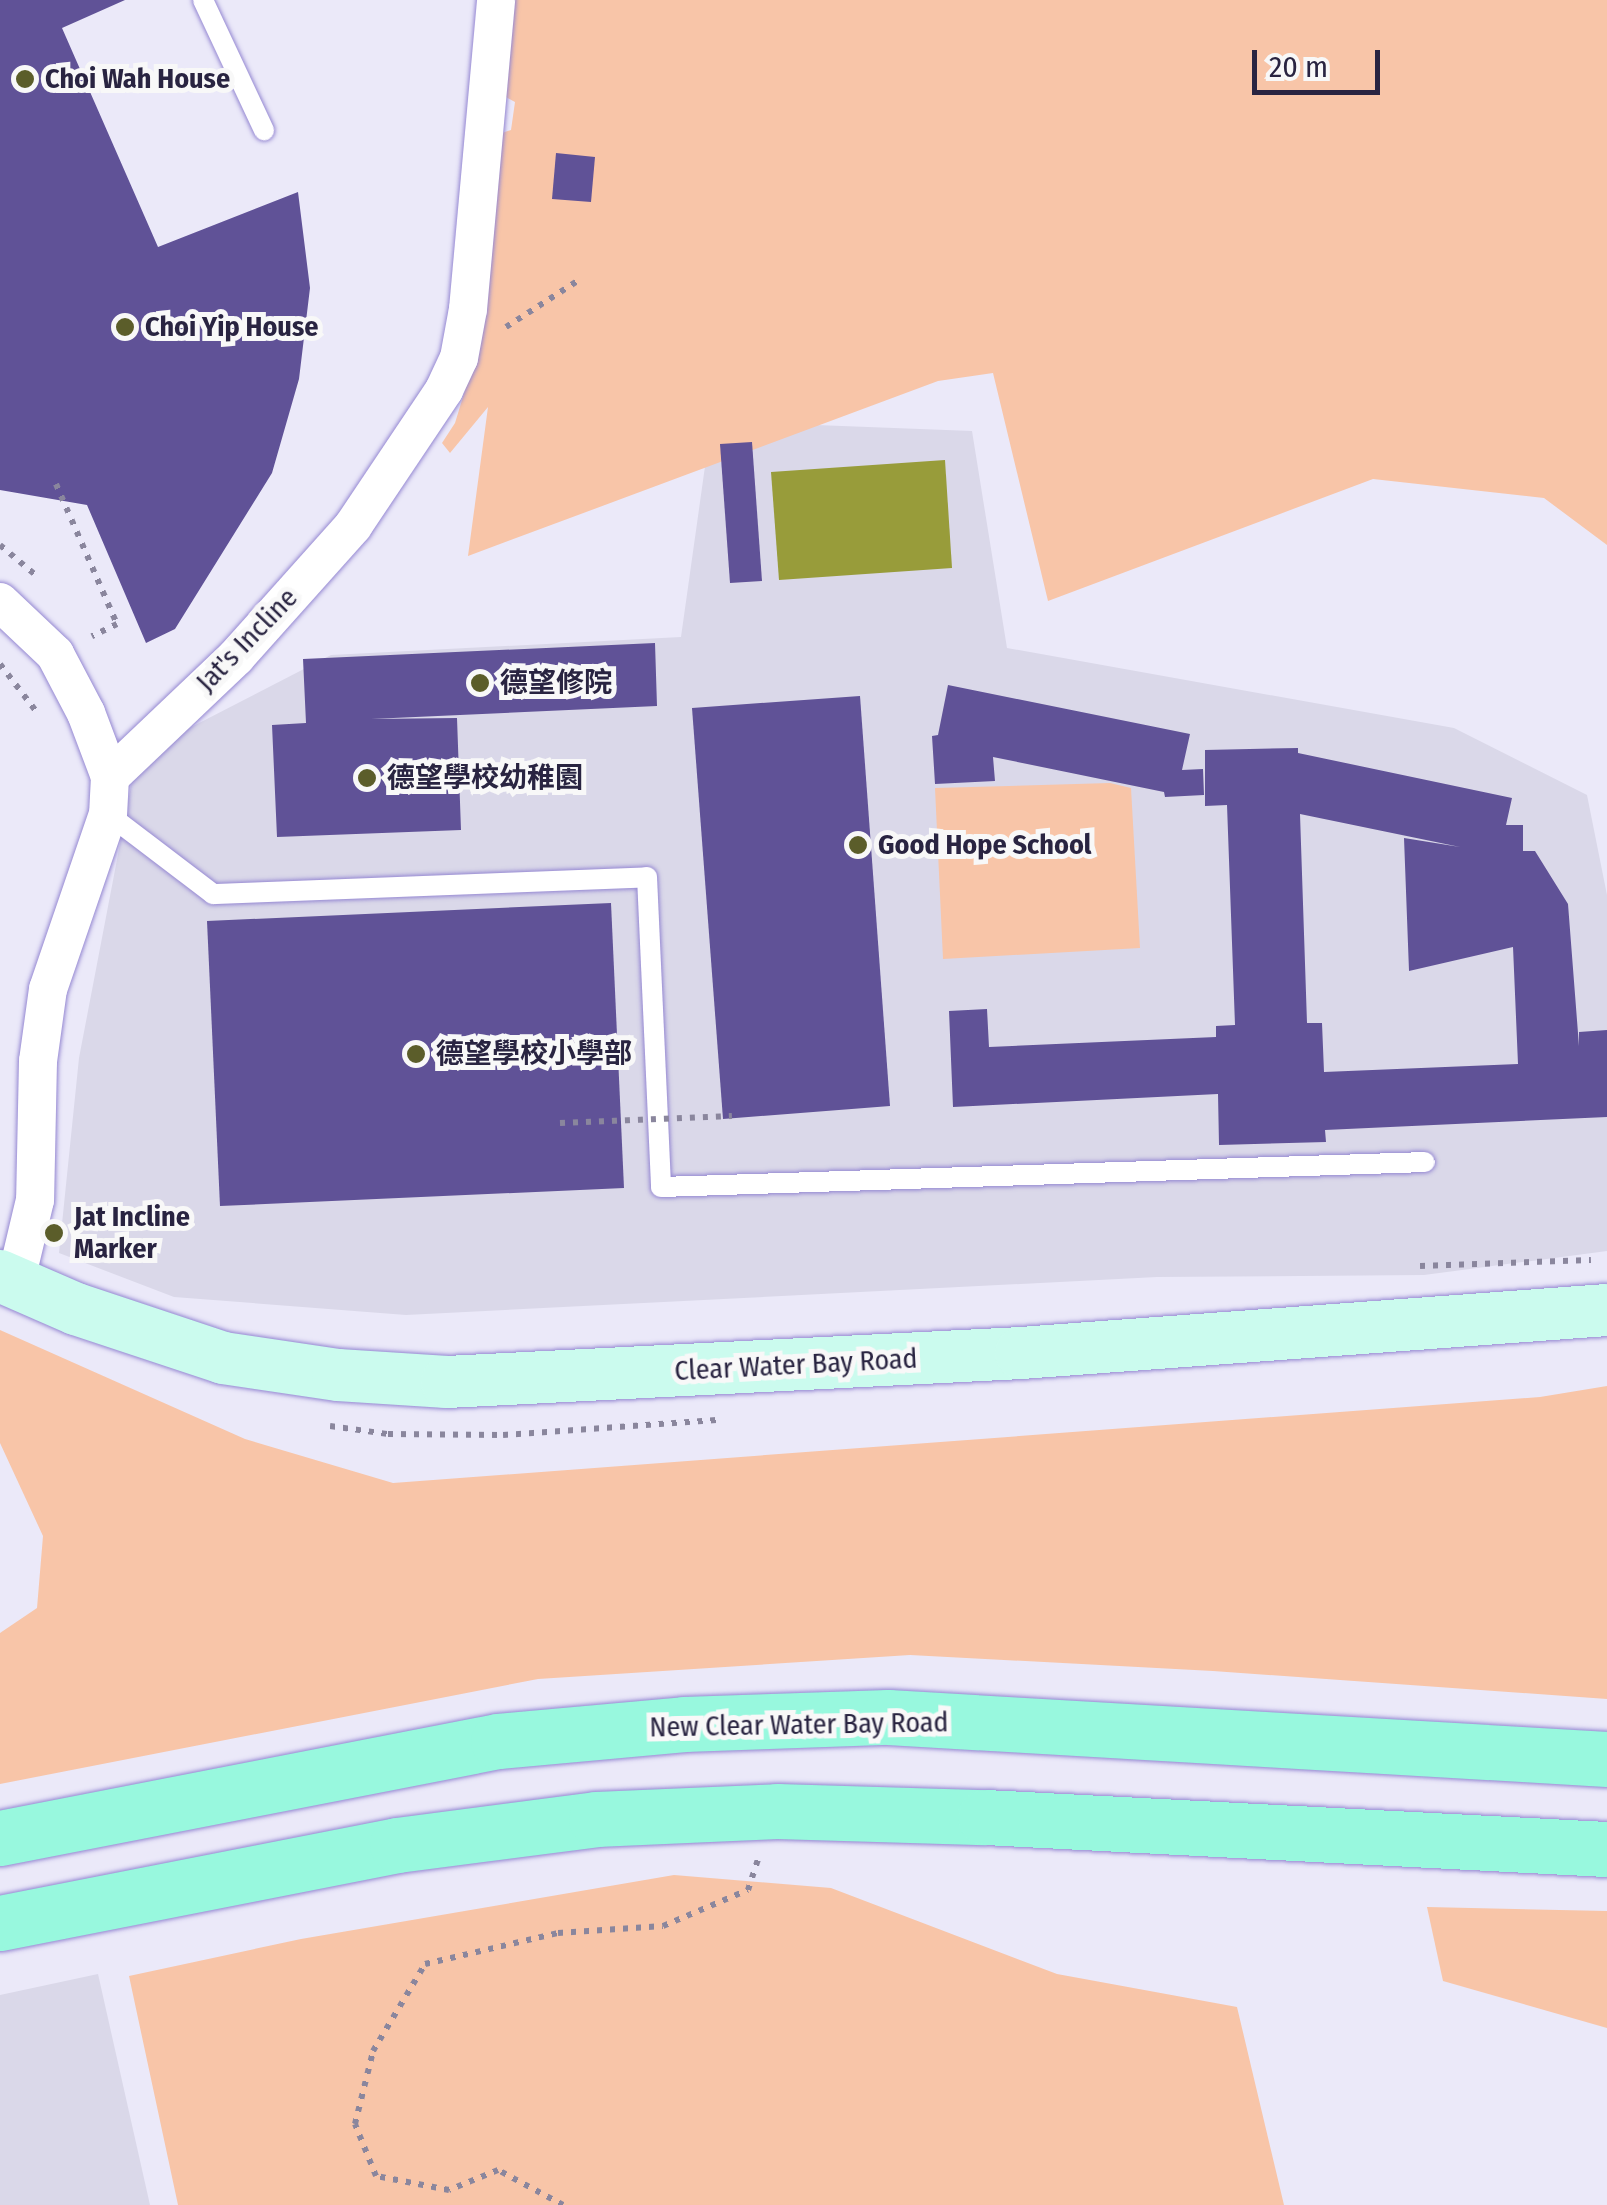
<!DOCTYPE html>
<html>
<head>
<meta charset="utf-8">
<style>
	body { margin:0 }
	#map { position:relative; width:1607px; height:2205px; overflow:hidden; background:#ebe9f9; font-family:"Fira Sans Condensed","Noto Sans TC",sans-serif }
	div>[style] { position:absolute }
	[style*='--x'] { left:calc(var(--x)*1px); top:calc(var(--y)*1px); width:calc(var(--w)*1px); rotate:calc(var(--a)*1deg) }
	.built>* { inset:0; background:#dad8e9 }
	.green>* { inset:0; background:#f8c5a8 }
	.water>* { inset:0; background:#989c3a }
	.building>* { inset:0; background:#605297 }
	.path>* { height:6px; margin-top:-3px; transform-origin:0; background:repeating-linear-gradient(90deg,#8a869d 0 5px,transparent 0 13px) }
	.roads { filter:drop-shadow(0 0 2px #9588d2) drop-shadow(0 0 2px #9588d2) }
	.service>* { height:20px; margin:-10px; padding:0 10px; transform-origin:10px; border-radius:10px; background:#fff }
	.minor>* { height:38px; margin:-19px; padding:0 19px; transform-origin:19px; border-radius:19px; background:#fff }
	.secondary>* { height:52px; margin:-26px; padding:0 26px; transform-origin:26px; border-radius:26px; background:#cbfbee }
	.primary>* { height:55px; margin:-27.5px; padding:0 27.5px; transform-origin:27.5px; border-radius:27.5px; background:#98f8de }
	.path-bridge>* { height:6px; margin-top:-3px; transform-origin:0; background:repeating-linear-gradient(90deg,#8a869d 0 5px,transparent 0 13px) }
	.dots>* { width:28px; height:28px; translate:-50% -50%; box-sizing:border-box; border:5px solid #f8f8f8; border-radius:50% }
	span { translate:-50% -50%; white-space:nowrap; text-align:center; line-height:1.15; -webkit-text-stroke:10px #f8f8f8; paint-order:stroke }
	.poi-label { font-size:28px; color:#292441; font-weight:700 }
	.left { translate:0 -50%; text-align:left }
	.street-label { font-size:28px; color:#292441 }
	.scale { position:absolute; left:1252px; top:50px; width:128px; height:45px; box-sizing:border-box; border:5px solid #292441; border-top:0; padding-left:12px; font-size:30px; line-height:35px; white-space:nowrap; color:#292441; -webkit-text-stroke:8px #f8f8f8; paint-order:stroke }
</style>
</head>
<body>
<div id="map">
	<div class="built">
		<div style="clip-path:polygon(764px 423px,972px 431px,1007px 648px,1454px 728px,1587px 795px,1607px 895px,1607px 1251px,1424px 1275px,1157px 1277px,406px 1315px,174px 1297px,59px 1253px,79px 1058px,137px 755px,331px 655px,681px 637px,709px 438px)"></div>
		<div style="clip-path:polygon(98px 1974px,150px 2205px,0 2205px,0 1995px)"></div>
	</div>
	<div class="green">
		<div style="clip-path:polygon(506px 0,1607px 0,1607px 545px,1544px 498px,1373px 479px,1048px 601px,993px 373px,938px 381px,468px 556px,488px 407px,450px 453px,442px 443px,455px 423px,466px 387px,491px 144px,493px 136px,511px 130px,515px 102px,500px 94px)"></div>
		<div style="clip-path:polygon(1110px 783px,1131px 788px,1140px 948px,943px 959px,935px 788px)"></div>
		<div style="clip-path:polygon(0 1330px,245px 1439px,393px 1483px,1540px 1397px,1607px 1386px,1607px 1699px,1213px 1671px,910px 1655px,538px 1679px,0 1784px,0 1633px,37px 1608px,43px 1536px,0 1443px)"></div>
		<div style="clip-path:polygon(674px 1875px,831px 1888px,1057px 1974px,1237px 2007px,1284px 2205px,178px 2205px,129px 1976px,301px 1939px)"></div>
		<div style="clip-path:polygon(1427px 1907px,1607px 1911px,1607px 2028px,1443px 1981px)"></div>
	</div>
	<div class="water">
		<div style="clip-path:polygon(945px 460px,952px 568px,779px 580px,771px 472px)"></div>
	</div>
	<div class="building">
		<div style="clip-path:polygon(0 0,125px 0,62px 28px,158px 247px,298px 192px,310px 288px,299px 379px,272px 473px,175px 629px,146px 643px,87px 505px,0 490px)"></div>
		<div style="clip-path:polygon(556px 153px,595px 157px,591px 202px,552px 199px)"></div>
		<div style="clip-path:polygon(752px 442px,762px 581px,730px 583px,720px 444px)"></div>
		<div style="clip-path:polygon(655px 643px,657px 706px,371px 719px,457px 718px,461px 830px,277px 837px,272px 725px,306px 723px,303px 659px)"></div>
		<div style="clip-path:polygon(948px 685px,1190px 734px,1182px 770px,1203px 769px,1204px 795px,1165px 797px,1164px 792px,993px 757px,995px 781px,935px 784px,932px 736px,938px 735px)"></div>
		<div style="clip-path:polygon(860px 696px,890px 1106px,723px 1119px,692px 708px)"></div>
		<div style="clip-path:polygon(evenodd,1298px 748px,1298px 753px,1512px 798px,1506px 825px,1523px 825px,1523px 851px,1535px 851px,1568px 904px,1579px 1046px,1579px 1032px,1607px 1030px,1607px 1117px,1325px 1130px,1326px 1142px,1219px 1145px,1218px 1094px,953px 1107px,949px 1011px,987px 1009px,989px 1047px,1216px 1037px,1216px 1026px,1235px 1025px,1227px 805px,1205px 806px,1205px 750px,1298px 748px,1300px 814px,1460px 847px,1404px 838px,1409px 971px,1513px 947px,1518px 1064px,1324px 1072px,1322px 1023px,1307px 1023px,1300px 814px)"></div>
		<div style="clip-path:polygon(611px 903px,624px 1188px,220px 1206px,207px 921px)"></div>
	</div>
	<div class="path">
		<div style="--x:506;--y:327;--w:87;--a:-32.8"></div>
		<div style="--x:56;--y:484;--w:153;--a:66.5"></div>
		<div style="--x:117;--y:624;--w:28;--a:154"></div>
		<div style="--x:0;--y:545;--w:50;--a:40.1"></div>
		<div style="--x:0;--y:664;--w:64;--a:52.6"></div>
		<div style="--x:1420;--y:1266;--w:171;--a:-2"></div>
		<div style="--x:330;--y:1426;--w:59;--a:7.9"></div>
		<div style="--x:388;--y:1434;--w:115;--a:0.5"></div>
		<div style="--x:503;--y:1435;--w:214;--a:-4"></div>
		<div style="--x:563;--y:2205;--w:74;--a:-151.7"></div>
		<div style="--x:498;--y:2170;--w:53;--a:157.8"></div>
		<div style="--x:449;--y:2190;--w:74;--a:-169.1"></div>
		<div style="--x:376;--y:2176;--w:56;--a:-112"></div>
		<div style="--x:355;--y:2124;--w:75;--a:-76.1"></div>
		<div style="--x:373;--y:2051;--w:101;--a:-59.1"></div>
		<div style="--x:425;--y:1964;--w:137;--a:-13.1"></div>
		<div style="--x:558;--y:1933;--w:105;--a:-3.8"></div>
		<div style="--x:663;--y:1926;--w:92;--a:-23"></div>
		<div style="--x:748;--y:1890;--w:35;--a:-72"></div>
	</div>
	<div class="roads">
		<div class="service">
			<div style="--x:203;--y:0;--w:144;--a:64.9"></div>
			<div style="--x:108;--y:814;--w:132;--a:37.3"></div>
			<div style="--x:213;--y:894;--w:434;--a:-2.2"></div>
			<div style="--x:647;--y:877;--w:310;--a:87.4"></div>
			<div style="--x:661;--y:1187;--w:764;--a:-1.87"></div>
		</div>
		<div class="minor">
			<div style="--x:0;--y:602;--w:76;--a:43.4"></div>
			<div style="--x:55;--y:654;--w:67;--a:62.3"></div>
			<div style="--x:86;--y:713;--w:68;--a:69.4"></div>
			<div style="--x:110;--y:777;--w:37;--a:93"></div>
			<div style="--x:108;--y:814;--w:185;--a:108.9"></div>
			<div style="--x:48;--y:989;--w:73;--a:97.9"></div>
			<div style="--x:38;--y:1061;--w:139;--a:91.2"></div>
			<div style="--x:35;--y:1200;--w:86;--a:103.4"></div>
			<div style="--x:110;--y:777;--w:174;--a:-43.6"></div>
			<div style="--x:236;--y:657;--w:176;--a:-48.2"></div>
			<div style="--x:353;--y:526;--w:164;--a:-56.2"></div>
			<div style="--x:444;--y:390;--w:35;--a:-65"></div>
			<div style="--x:459;--y:358;--w:50;--a:-79.6"></div>
			<div style="--x:468;--y:309;--w:310;--a:-84.8"></div>
		</div>
		<div class="secondary">
			<div style="--x:0;--y:1276;--w:83;--a:23.5"></div>
			<div style="--x:76;--y:1309;--w:155;--a:18.4"></div>
			<div style="--x:223;--y:1358;--w:116;--a:8.4"></div>
			<div style="--x:338;--y:1375;--w:109;--a:3.7"></div>
			<div style="--x:447;--y:1382;--w:575;--a:-2.89"></div>
			<div style="--x:1021;--y:1353;--w:588;--a:-4.2"></div>
		</div>
		<div class="primary">
			<div style="--x:0;--y:1838;--w:507;--a:-11.02"></div>
			<div style="--x:498;--y:1741;--w:187;--a:-5.2"></div>
			<div style="--x:684;--y:1724;--w:204;--a:-2"></div>
			<div style="--x:888;--y:1717;--w:720;--a:3.34"></div>
			<div style="--x:0;--y:1923;--w:405;--a:-11.1"></div>
			<div style="--x:397;--y:1845;--w:201;--a:-7.4"></div>
			<div style="--x:596;--y:1819;--w:181;--a:-2.5"></div>
			<div style="--x:777;--y:1811;--w:208;--a:1.7"></div>
			<div style="--x:985;--y:1817;--w:623;--a:2.95"></div>
		</div>
	</div>
	<div class="path-bridge">
		<div style="--x:560;--y:1123;--w:172;--a:-2.3"></div>
	</div>
	<div class="dots">
		<div style="left:25px;top:79px;background:#5b5d2a"></div>
		<div style="left:125px;top:327px;background:#5b5d2a"></div>
		<div style="left:480px;top:683px;background:#5b5d2a"></div>
		<div style="left:367px;top:778px;background:#5b5d2a"></div>
		<div style="left:858px;top:845px;background:#5b5d2a"></div>
		<div style="left:416px;top:1054px;background:#5b5d2a"></div>
		<div style="left:54px;top:1233px;background:#5b5d2a"></div>
	</div>
	<div class="poi-label">
		<span class="left" style="left:45px;top:79px">Choi Wah House</span>
		<span class="left" style="left:145px;top:327px">Choi Yip House</span>
		<span class="left" style="left:500px;top:683px">德望修院</span>
		<span class="left" style="left:387px;top:778px">德望學校幼稚園</span>
		<span class="left" style="left:878px;top:845px">Good Hope School</span>
		<span class="left" style="left:436px;top:1054px">德望學校小學部</span>
		<span class="left" style="left:74px;top:1233px">Jat Incline<br>Marker</span>
	</div>
	<div class="street-label">
		<span style="left:247px;top:640px;rotate:-46deg">Jat's Incline</span>
		<span style="left:796px;top:1365px;rotate:-3deg">Clear Water Bay Road</span>
		<span style="left:799px;top:1725px;rotate:-1deg">New Clear Water Bay Road</span>
	</div>
	<div class="scale">20 m</div>
</div>
</body>
</html>
